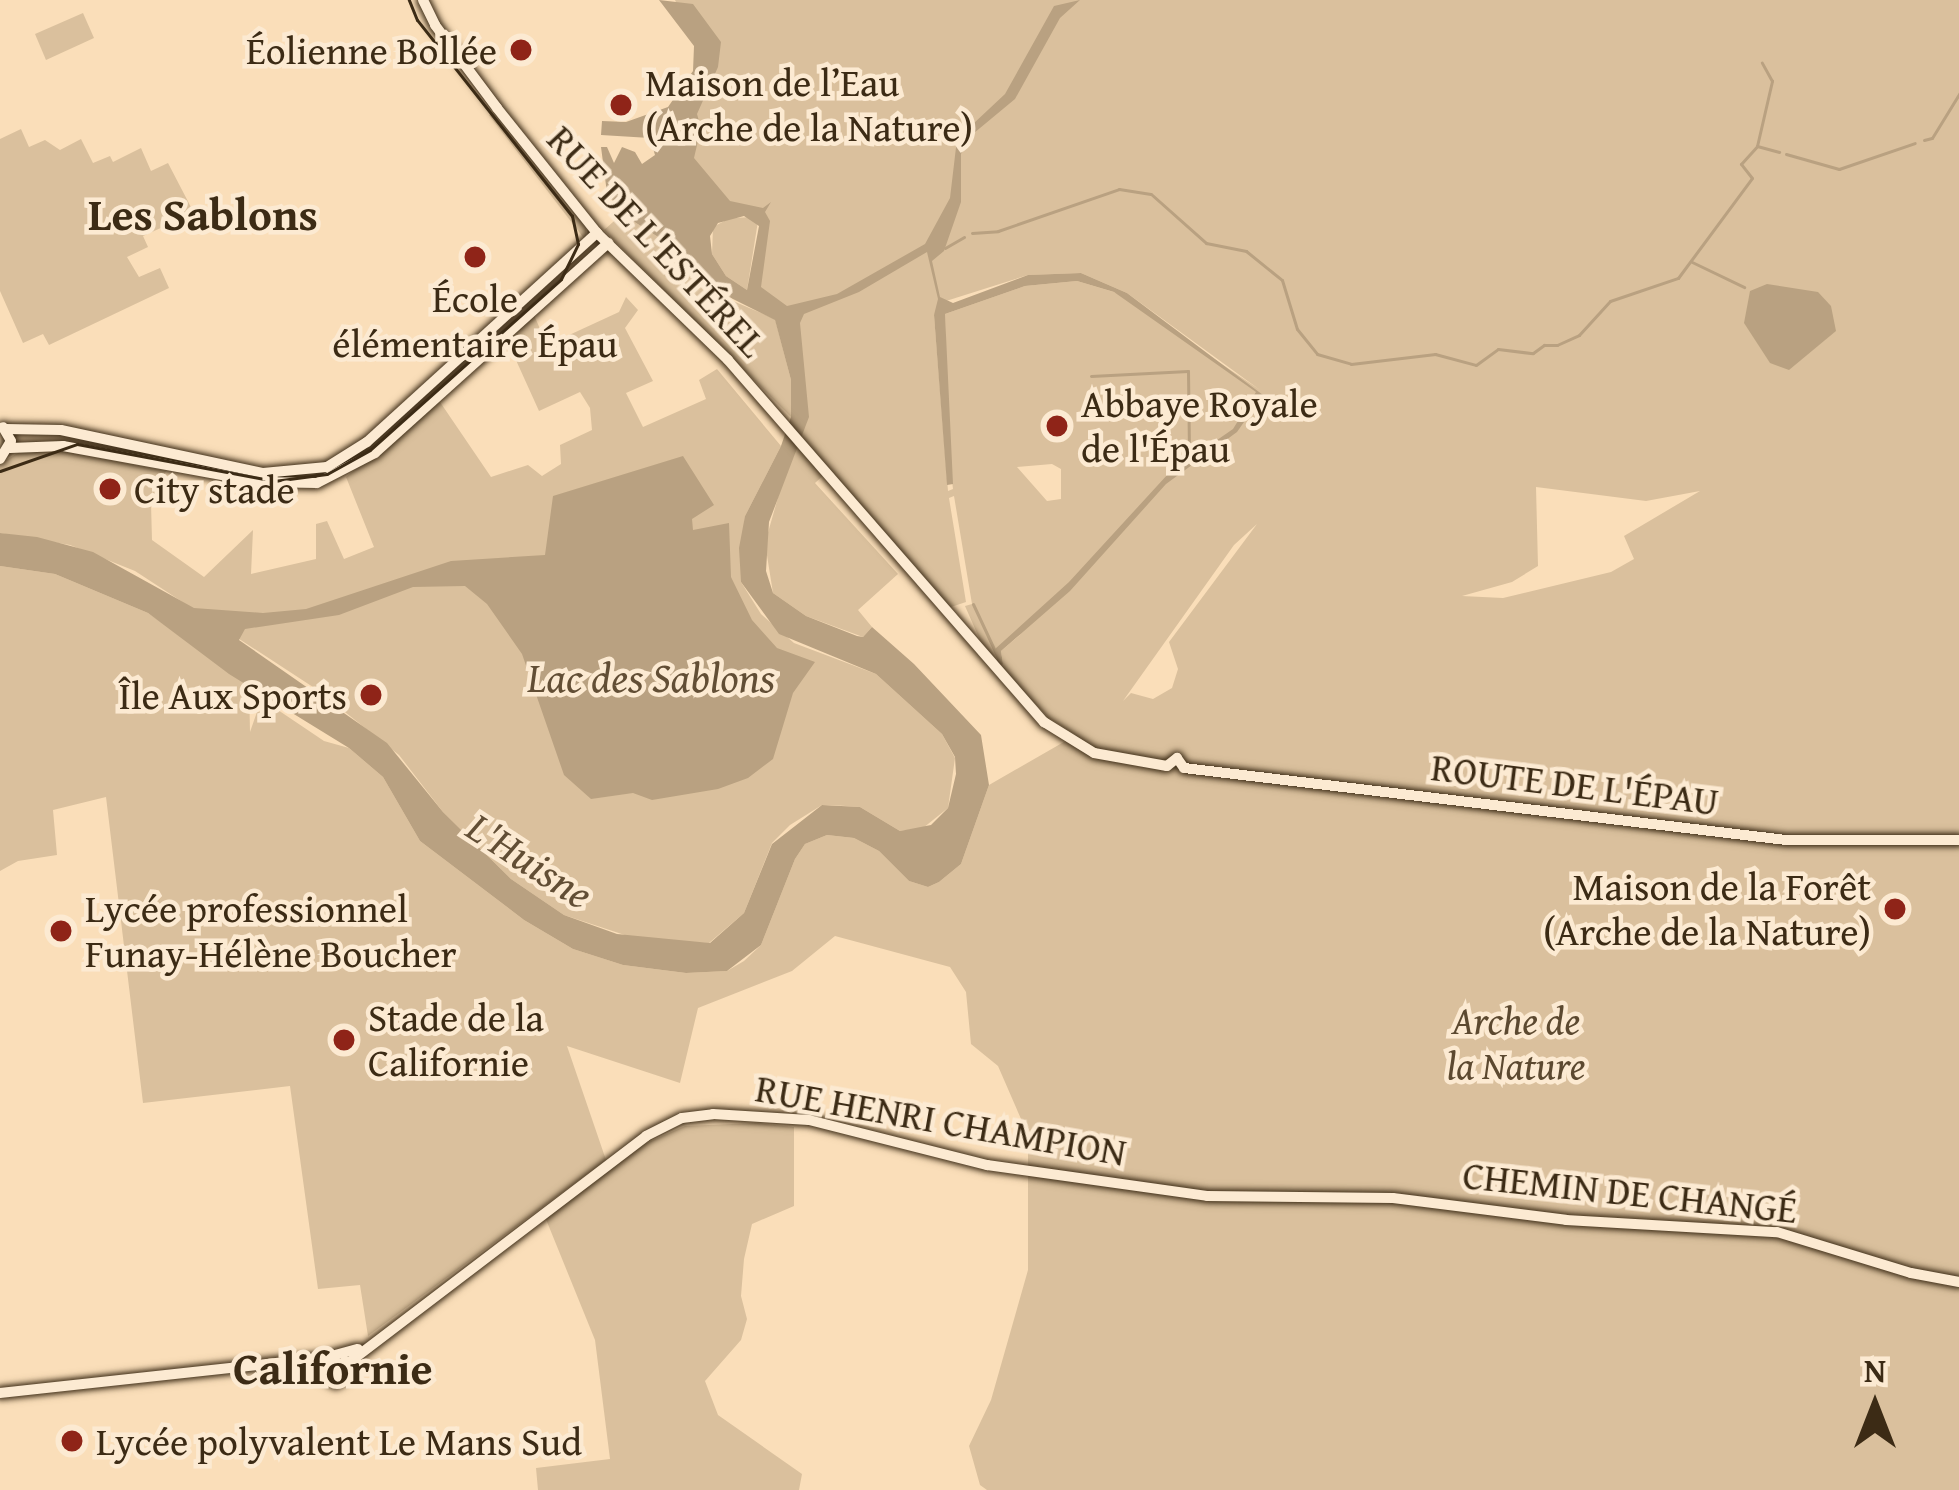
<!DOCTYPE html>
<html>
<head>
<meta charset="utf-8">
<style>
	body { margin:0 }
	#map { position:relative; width:1959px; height:1490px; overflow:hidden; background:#fadeb9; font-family:"Gentium Book Plus",serif }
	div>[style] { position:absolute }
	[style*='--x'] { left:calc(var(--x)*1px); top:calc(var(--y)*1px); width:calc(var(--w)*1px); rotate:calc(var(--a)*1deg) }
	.green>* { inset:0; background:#dac09d }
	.water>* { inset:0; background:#b9a181 }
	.stream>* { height:3px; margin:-1.5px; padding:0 1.5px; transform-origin:1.5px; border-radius:1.5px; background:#b9a181 }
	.roads { filter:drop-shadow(0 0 3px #3c2b15) drop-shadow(0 0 3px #3c2b15) }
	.secondary>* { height:10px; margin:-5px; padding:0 5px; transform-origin:5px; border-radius:5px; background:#fcead2 }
	.tram>* { height:3px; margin:-1.5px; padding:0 1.5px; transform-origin:1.5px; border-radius:1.5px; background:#3c2b15 }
	.dots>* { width:33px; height:33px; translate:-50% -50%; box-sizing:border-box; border:6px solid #fcead2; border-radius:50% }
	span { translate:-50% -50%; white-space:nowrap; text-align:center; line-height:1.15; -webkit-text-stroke:9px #fcead2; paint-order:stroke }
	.poi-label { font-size:39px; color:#3c2b15 }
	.right { translate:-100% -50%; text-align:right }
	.left { translate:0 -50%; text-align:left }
	.street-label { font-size:39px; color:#3c2b15 }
	.park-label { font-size:39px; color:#5c4930; font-style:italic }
	.water-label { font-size:42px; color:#624e35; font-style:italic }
	.quarter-label { font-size:45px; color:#3c2b15; font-weight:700 }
	.north { position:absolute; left:1815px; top:1346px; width:120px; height:120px; -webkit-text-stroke:9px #fcead2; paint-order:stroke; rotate:0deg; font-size:33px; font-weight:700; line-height:48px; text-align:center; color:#3c2b15 }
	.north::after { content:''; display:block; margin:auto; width:42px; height:54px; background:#3c2b15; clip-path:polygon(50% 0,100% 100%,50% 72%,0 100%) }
</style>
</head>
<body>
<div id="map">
	<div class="green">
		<div style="clip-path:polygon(evenodd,675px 0,1959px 0,1959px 1490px,987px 1490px,980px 1485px,969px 1446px,991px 1400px,1028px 1270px,1028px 1135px,998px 1066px,971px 1044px,966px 992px,950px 967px,835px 936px,792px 971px,698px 1008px,680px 1083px,567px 1046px,606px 1160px,368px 1336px,360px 1285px,318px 1289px,290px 1086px,143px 1103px,106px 797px,53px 810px,57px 855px,18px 861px,0 871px,0 566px,55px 574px,148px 613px,249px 684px,250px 732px,257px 712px,275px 708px,324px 741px,349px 748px,383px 777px,420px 841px,524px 920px,573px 949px,623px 965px,686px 973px,727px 971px,744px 961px,761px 945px,795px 859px,805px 844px,827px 835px,854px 838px,879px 851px,909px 881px,928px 887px,939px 882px,961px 864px,989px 785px,1076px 735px,1049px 718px,999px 667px,1003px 663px,1001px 651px,1021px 634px,995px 649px,997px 666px,984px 649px,965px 606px,972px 604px,954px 496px,949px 498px,966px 602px,948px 608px,827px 472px,815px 483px,898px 574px,858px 610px,872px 627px,863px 637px,806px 616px,773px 593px,765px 543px,799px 424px,787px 325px,757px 294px,763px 224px,758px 221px,747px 290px,726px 276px,712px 254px,713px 227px,730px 218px,756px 217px,725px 211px,681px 162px,703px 60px,675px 0,1081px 273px,1127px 293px,1260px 390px,1117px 293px,1077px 281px,1025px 286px,945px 314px,947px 439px,953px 489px,948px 491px,934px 315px,946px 301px,1028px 275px,1081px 273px,675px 0,1052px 464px,1061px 469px,1061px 499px,1047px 501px,1017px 467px,1052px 464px,675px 0,1536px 487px,1646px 501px,1700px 491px,1624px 536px,1634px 559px,1611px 572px,1503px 598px,1462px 596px,1512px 582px,1538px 566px,1536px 487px,675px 0,1257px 524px,1169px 642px,1178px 669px,1172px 688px,1153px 699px,1131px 693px,1123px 701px,1234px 545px,1257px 524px)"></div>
		<div style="clip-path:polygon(83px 13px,94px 38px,46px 60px,35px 34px)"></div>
		<div style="clip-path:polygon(495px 111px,586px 226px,586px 241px,489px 115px)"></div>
		<div style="clip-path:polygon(21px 129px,29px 147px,45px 140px,60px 150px,81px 139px,93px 163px,110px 156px,113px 162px,141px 148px,151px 171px,168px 163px,194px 213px,143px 236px,148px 247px,127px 257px,139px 277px,160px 268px,169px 288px,49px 345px,43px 334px,23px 343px,0 291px,0 139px)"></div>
		<div style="clip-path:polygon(622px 214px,666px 242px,733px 301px,775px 319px,791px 380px,791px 417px,604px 230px)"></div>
		<div style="clip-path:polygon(626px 297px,638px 310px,625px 328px,653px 381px,626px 393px,643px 427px,706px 399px,699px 380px,717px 369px,781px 446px,745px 516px,741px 582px,761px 614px,794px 643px,876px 674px,942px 734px,955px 758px,948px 808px,923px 828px,900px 831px,860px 807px,831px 805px,822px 805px,790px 825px,772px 843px,744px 913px,709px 943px,643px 941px,564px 915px,511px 879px,443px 812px,399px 755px,316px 689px,135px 571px,70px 545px,0 533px,0 464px,21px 451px,58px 450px,166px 471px,151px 503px,152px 540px,204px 577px,253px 530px,251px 574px,316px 559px,316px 524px,327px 521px,344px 559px,374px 547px,346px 477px,440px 402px,491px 477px,528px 465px,542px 476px,561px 464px,560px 445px,592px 430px,590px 408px,580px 392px,539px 411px,506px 338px,534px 315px,544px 338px,551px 335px,554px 342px,619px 312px)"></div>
		<div style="clip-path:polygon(756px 1123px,794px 1127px,794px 1206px,752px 1224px,744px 1259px,741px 1296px,747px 1319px,741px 1340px,705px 1381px,718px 1415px,802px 1474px,799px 1490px,538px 1490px,536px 1468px,610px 1459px,595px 1340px,543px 1212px,640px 1146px,685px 1126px)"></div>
	</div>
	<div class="water">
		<div style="clip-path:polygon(evenodd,659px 0,693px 4px,721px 42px,718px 67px,697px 114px,701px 128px,694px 158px,730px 201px,763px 208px,771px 202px,765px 212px,770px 221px,761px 287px,787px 306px,837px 294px,925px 244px,950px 198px,957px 139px,1005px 94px,1054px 6px,1080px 0,1060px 18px,1015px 99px,968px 138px,961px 154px,961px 202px,944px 251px,932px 261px,940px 297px,953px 303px,1028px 275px,1081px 273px,1127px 293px,1263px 395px,1237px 432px,1166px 484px,1070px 591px,1001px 651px,1003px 664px,998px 667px,995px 649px,1069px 582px,1168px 474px,1233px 429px,1256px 392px,1114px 292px,1077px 281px,1025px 286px,945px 314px,953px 484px,947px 485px,934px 315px,938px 299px,927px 252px,859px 292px,804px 314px,800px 323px,809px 417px,769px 522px,766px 571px,773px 593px,806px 616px,857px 636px,863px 637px,872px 627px,914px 664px,981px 735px,989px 785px,961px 864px,939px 882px,928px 887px,909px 881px,879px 851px,854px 838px,827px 835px,805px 844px,795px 859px,761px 945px,727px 971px,686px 973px,623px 965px,573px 949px,524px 920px,420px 841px,383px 777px,349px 748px,229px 674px,148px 613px,55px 574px,0 566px,0 533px,37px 537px,93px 552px,194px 608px,263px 613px,306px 609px,451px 561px,545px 555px,553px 496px,683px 456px,714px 505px,692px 519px,693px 530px,729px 523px,731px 577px,752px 620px,777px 648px,815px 662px,793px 693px,773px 759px,748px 778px,718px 789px,652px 800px,633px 793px,591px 799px,564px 775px,522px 654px,487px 604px,465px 586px,413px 587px,339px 615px,245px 629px,239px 640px,387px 743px,443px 812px,511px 879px,564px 915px,617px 934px,710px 943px,744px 913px,772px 844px,822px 805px,860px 807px,900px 831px,931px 825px,948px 808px,956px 774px,955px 757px,942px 734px,876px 674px,779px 634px,741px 582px,739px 548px,745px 516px,781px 446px,791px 417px,791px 380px,775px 320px,721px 293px,666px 242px,622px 214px,607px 193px,601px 147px,607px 147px,614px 163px,622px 147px,635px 152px,642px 164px,655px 155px,650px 138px,601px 135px,602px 121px,626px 122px,668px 107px,693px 71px,694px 46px,659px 0,744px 216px,759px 226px,747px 290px,726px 276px,712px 254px,710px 236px,718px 223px,744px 216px)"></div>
		<div style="clip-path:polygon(1767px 284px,1818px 292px,1831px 306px,1836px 331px,1789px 370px,1770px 363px,1744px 323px,1750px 291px)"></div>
	</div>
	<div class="stream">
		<div style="--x:1924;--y:140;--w:8;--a:-14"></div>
		<div style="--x:1932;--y:138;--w:52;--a:-58.5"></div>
		<div style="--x:1757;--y:146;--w:67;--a:-77"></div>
		<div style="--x:1772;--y:81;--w:21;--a:-119"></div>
		<div style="--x:1786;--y:154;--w:55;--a:15.8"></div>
		<div style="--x:1839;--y:169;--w:80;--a:-18.9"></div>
		<div style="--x:972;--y:233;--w:26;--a:-4"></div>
		<div style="--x:998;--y:231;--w:128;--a:-19.1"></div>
		<div style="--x:1119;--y:189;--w:32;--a:9"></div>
		<div style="--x:1151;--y:194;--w:74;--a:41.7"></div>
		<div style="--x:1206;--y:243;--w:41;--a:11.3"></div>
		<div style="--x:1246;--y:251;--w:46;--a:38.9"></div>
		<div style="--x:1282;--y:280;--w:51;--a:73"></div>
		<div style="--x:1297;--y:329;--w:32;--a:51"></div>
		<div style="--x:1317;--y:354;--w:35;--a:16"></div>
		<div style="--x:1351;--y:364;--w:85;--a:-6.8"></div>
		<div style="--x:1435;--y:354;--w:42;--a:15"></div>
		<div style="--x:1476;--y:365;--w:27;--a:-36"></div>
		<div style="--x:1498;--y:349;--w:35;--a:7"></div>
		<div style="--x:1533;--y:353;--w:14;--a:-36"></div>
		<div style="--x:1544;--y:345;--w:13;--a:0"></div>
		<div style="--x:1557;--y:345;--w:24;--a:-24"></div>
		<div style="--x:1579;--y:335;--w:46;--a:-47.6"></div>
		<div style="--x:1610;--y:301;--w:72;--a:-18.7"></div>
		<div style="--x:1678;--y:278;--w:124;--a:-53.5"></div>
		<div style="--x:1752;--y:178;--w:18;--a:-128"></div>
		<div style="--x:1741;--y:164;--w:24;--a:-48"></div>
		<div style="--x:1757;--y:146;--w:23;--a:15"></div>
		<div style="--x:945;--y:248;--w:22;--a:-30"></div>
		<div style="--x:1692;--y:262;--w:58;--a:25.7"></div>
		<div style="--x:1091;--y:376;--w:97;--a:-3"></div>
		<div style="--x:1188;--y:371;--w:87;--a:89.3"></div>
		<div style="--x:973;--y:604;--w:64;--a:65"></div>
	</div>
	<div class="roads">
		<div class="secondary">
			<div style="--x:423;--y:0;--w:28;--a:64"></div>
			<div style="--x:435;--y:25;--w:104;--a:53.2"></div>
			<div style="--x:497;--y:108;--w:160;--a:51.3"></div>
			<div style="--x:597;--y:233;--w:182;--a:44.1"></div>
			<div style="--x:728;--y:360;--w:481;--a:48.9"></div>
			<div style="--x:1044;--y:722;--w:59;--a:31.8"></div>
			<div style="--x:1094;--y:753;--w:74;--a:10.1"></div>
			<div style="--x:1167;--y:766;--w:13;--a:-39"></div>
			<div style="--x:1177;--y:758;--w:12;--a:55"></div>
			<div style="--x:6;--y:429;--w:55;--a:1"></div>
			<div style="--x:61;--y:430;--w:207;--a:12"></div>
			<div style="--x:263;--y:473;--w:64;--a:-5.4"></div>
			<div style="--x:327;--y:467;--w:47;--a:-32"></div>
			<div style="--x:367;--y:442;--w:311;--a:-42.3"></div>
			<div style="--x:10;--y:448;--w:53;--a:-2.2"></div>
			<div style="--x:63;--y:446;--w:199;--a:10.4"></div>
			<div style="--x:259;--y:482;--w:58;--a:1"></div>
			<div style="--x:317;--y:483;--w:65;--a:-27.3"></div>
			<div style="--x:375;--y:453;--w:314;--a:-42"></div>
			<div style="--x:0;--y:459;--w:21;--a:-59"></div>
			<div style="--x:11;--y:441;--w:16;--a:-120"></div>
			<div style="--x:1184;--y:768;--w:606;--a:6.82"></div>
			<div style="--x:1786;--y:840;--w:173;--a:0"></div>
			<div style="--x:301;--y:1363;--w:40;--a:29.7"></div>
			<div style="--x:336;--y:1383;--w:12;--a:-35"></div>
			<div style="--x:346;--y:1376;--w:15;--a:-94"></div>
			<div style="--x:347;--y:1364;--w:376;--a:-37.3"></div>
			<div style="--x:646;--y:1136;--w:40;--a:-26.6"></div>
			<div style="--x:682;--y:1118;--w:31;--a:-7"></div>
			<div style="--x:713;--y:1114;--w:96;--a:3.6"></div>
			<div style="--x:809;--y:1120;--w:184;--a:14.2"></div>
			<div style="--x:987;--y:1165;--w:222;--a:8"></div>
			<div style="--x:1207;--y:1196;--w:186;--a:0.6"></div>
			<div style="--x:1393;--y:1198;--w:174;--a:7.2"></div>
			<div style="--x:1566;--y:1220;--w:211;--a:3.3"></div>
			<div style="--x:1777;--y:1232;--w:140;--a:17"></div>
			<div style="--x:1911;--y:1273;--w:49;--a:10.6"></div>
			<div style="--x:0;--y:1393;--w:326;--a:-6.2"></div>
			<div style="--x:324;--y:1358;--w:35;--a:-15"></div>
		</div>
	</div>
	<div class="tram">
		<div style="--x:0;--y:471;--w:82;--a:-19.3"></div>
		<div style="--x:77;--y:444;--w:200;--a:10.6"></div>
		<div style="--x:274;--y:481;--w:53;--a:-7.5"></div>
		<div style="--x:327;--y:474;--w:49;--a:-29.2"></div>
		<div style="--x:370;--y:450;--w:256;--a:-41.8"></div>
		<div style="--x:561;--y:279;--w:39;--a:-64"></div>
		<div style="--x:578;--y:244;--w:29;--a:-102"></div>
		<div style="--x:572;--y:216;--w:250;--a:-128.3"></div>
		<div style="--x:417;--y:20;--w:22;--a:-112"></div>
	</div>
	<div class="dots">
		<div style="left:521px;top:50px;background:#8f2418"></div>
		<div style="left:621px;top:105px;background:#8f2418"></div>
		<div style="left:475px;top:257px;background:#8f2418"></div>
		<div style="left:1057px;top:426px;background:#8f2418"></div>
		<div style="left:110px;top:489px;background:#8f2418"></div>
		<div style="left:371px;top:695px;background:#8f2418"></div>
		<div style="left:1895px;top:909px;background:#8f2418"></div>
		<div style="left:61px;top:931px;background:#8f2418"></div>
		<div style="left:344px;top:1040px;background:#8f2418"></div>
		<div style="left:72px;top:1441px;background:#8f2418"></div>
	</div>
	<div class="poi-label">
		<span class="right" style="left:497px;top:50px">Éolienne Bollée</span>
		<span class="left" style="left:645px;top:105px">Maison de l’Eau<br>(Arche de la Nature)</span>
		<span style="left:475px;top:321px">École<br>élémentaire Épau</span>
		<span class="left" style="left:1081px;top:426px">Abbaye Royale<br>de l'Épau</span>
		<span class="left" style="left:134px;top:489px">City stade</span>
		<span class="right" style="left:347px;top:695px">Île Aux Sports</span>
		<span class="right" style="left:1871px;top:909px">Maison de la Forêt<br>(Arche de la Nature)</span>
		<span class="left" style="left:85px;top:931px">Lycée professionnel<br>Funay-Hélène Boucher</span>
		<span class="left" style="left:368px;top:1040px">Stade de la<br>Californie</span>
		<span class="left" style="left:96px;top:1441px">Lycée polyvalent Le Mans Sud</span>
	</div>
	<div class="street-label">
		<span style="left:657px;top:241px;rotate:47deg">RUE DE L'ESTÉREL</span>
		<span style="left:1575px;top:784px;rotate:7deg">ROUTE DE L'ÉPAU</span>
		<span style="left:941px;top:1120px;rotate:10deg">RUE HENRI CHAMPION</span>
		<span style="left:1630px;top:1192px;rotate:6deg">CHEMIN DE CHANGÉ</span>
	</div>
	<div class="park-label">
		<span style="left:1516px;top:1043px">Arche de<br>la Nature</span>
	</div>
	<div class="water-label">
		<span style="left:651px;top:677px">Lac des Sablons</span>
		<span style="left:530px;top:860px;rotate:33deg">L'Huisne</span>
	</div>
	<div class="quarter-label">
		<span style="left:203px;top:214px">Les Sablons</span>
		<span style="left:333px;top:1368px">Californie</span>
	</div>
	<div class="north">N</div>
</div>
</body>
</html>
